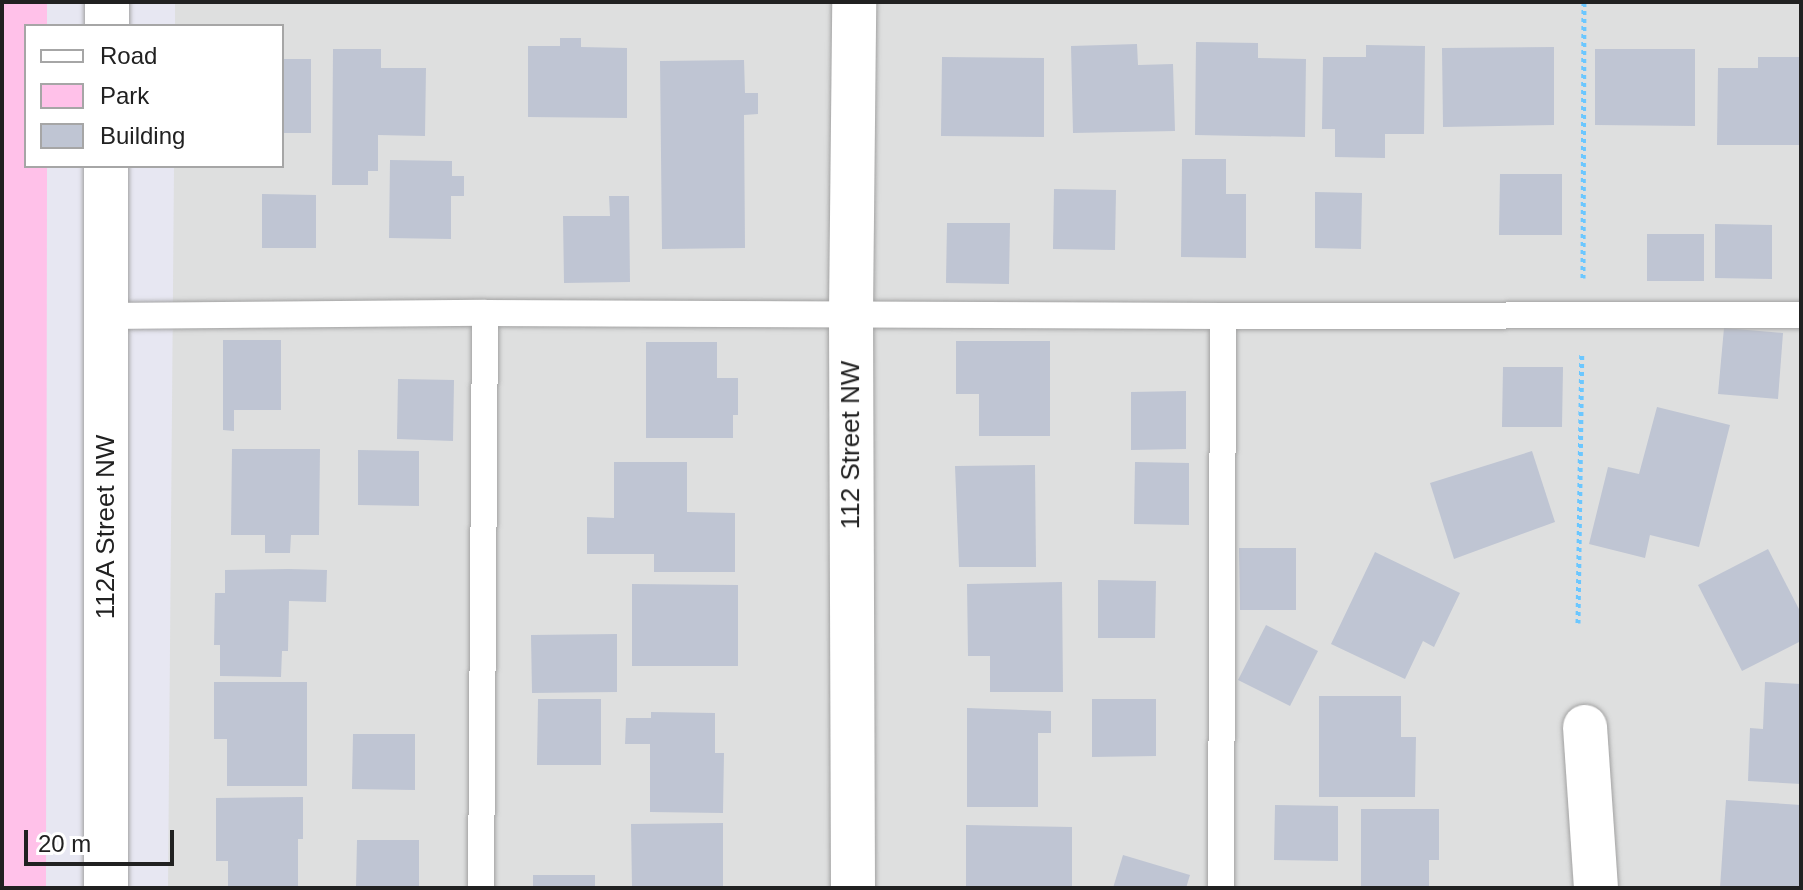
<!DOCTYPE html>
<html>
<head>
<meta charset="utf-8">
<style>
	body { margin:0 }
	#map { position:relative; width:1803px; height:890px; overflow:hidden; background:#e7e7f2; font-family:Helvetica,sans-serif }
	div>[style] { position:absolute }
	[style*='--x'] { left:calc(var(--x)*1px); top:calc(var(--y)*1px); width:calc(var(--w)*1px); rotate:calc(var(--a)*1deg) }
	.residential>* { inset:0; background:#dedfdf }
	.park>* { inset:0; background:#ffc1e9 }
	.building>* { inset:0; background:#bfc5d3 }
	.path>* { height:5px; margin-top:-2.5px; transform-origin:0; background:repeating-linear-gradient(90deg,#6bc7ff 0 4px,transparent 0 8px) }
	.roads { filter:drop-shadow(0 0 2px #a2a2a2) drop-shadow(0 0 2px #a2a2a2) }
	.lane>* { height:26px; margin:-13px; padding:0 13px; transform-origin:13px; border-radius:13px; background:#fff }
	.street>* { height:44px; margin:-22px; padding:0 22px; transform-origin:22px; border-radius:22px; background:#fff }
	span { translate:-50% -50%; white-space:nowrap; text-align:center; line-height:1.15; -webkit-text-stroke:7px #fff; paint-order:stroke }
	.street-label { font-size:26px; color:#212121 }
	.frame { position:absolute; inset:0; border:4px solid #212121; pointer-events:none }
	.legend { position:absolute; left:24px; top:24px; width:260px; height:144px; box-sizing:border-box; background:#fff; border:2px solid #a6a6a6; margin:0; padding:10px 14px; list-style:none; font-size:24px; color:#212121 }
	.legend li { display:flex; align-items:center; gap:16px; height:40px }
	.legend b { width:40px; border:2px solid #a6a6a6 }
	.scale { position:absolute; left:24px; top:830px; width:150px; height:36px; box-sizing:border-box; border:4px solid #212121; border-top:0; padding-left:10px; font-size:24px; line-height:28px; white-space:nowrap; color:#212121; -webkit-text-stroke:6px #fff; paint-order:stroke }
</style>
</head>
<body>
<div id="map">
	<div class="residential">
		<div style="clip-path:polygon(175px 2px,1801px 2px,1801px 888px,168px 888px,174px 166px,282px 166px,282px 26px,175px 26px)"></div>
	</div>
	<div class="park">
		<div style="clip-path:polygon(2px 2px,47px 2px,47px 26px,26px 26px,26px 166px,47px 166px,46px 888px,2px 888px)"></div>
	</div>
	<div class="building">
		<div style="clip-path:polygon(560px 38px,581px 38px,581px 47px,627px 48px,627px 118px,528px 117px,528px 46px,560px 46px)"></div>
		<div style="clip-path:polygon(1196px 42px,1258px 43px,1258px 58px,1306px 59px,1305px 137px,1195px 135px)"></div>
		<div style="clip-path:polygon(1137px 44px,1138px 65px,1173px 64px,1175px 131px,1073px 133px,1071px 46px)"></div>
		<div style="clip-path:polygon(1366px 45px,1425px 46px,1424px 134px,1385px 134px,1385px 158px,1335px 157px,1335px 129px,1322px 129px,1323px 57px,1366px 57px)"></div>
		<div style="clip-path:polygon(1554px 47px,1554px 125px,1443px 127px,1442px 48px)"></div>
		<div style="clip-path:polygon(333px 49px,381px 49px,381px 68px,426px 68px,425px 136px,378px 135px,378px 171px,368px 171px,368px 185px,332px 185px)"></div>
		<div style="clip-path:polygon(1595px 49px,1695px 49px,1695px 126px,1595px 125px)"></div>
		<div style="clip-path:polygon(942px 57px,1044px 58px,1044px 137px,941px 136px)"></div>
		<div style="clip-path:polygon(1758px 57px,1801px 57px,1801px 145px,1717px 145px,1718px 68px,1758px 68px)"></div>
		<div style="clip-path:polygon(282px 59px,311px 59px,311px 133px,282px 133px)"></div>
		<div style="clip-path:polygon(744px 60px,745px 93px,758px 93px,758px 114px,744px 115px,745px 248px,662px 249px,660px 61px)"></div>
		<div style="clip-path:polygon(1182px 159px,1226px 159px,1226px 194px,1246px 194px,1246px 258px,1181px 257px)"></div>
		<div style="clip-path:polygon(390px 160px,452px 161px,452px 176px,464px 176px,464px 196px,451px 196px,451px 239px,389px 238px)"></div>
		<div style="clip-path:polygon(1500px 174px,1562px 174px,1562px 235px,1499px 235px)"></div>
		<div style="clip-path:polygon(1054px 189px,1116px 190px,1115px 250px,1053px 249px)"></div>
		<div style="clip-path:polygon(1315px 192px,1362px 193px,1361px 249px,1315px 248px)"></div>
		<div style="clip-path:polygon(262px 194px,316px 195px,316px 248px,262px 248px)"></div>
		<div style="clip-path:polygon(609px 196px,629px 196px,630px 282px,564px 283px,563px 216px,610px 216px)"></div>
		<div style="clip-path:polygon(947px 223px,1010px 223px,1009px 284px,946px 283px)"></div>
		<div style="clip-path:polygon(1715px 224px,1772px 225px,1772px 279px,1715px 278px)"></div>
		<div style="clip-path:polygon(1647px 234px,1704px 234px,1704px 281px,1647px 281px)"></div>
		<div style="clip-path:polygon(1724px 328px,1783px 333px,1778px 399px,1718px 394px)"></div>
		<div style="clip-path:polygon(223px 340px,281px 340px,281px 410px,234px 410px,234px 431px,223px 430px)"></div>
		<div style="clip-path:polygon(956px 341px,1050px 341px,1050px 436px,979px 436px,979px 394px,956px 394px)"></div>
		<div style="clip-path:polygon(646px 342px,717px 342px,717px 378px,738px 378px,738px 415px,733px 415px,733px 438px,646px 438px)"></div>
		<div style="clip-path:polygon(1503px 367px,1563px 367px,1562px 427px,1502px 427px)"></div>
		<div style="clip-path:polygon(398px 379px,454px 380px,453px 441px,397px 439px)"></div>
		<div style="clip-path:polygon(1186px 391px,1186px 449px,1131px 450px,1131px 392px)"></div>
		<div style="clip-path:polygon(1657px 407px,1730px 425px,1699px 547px,1650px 535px,1645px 558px,1589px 544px,1608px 467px,1639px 474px)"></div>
		<div style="clip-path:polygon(232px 449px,320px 449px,319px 535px,291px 535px,290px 553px,265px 553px,265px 535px,231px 535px)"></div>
		<div style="clip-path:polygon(358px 450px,419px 451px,419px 506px,358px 505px)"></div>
		<div style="clip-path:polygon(1532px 451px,1555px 522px,1454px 559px,1430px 483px)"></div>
		<div style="clip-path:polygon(614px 462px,687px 462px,687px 512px,735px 513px,735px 572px,654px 572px,654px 554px,587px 554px,587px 517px,614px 518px)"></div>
		<div style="clip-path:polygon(1135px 462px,1189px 463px,1189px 525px,1134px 524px)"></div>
		<div style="clip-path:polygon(1035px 465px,1036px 567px,959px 567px,955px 466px)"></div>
		<div style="clip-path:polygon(1239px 548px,1296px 548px,1296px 610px,1240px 610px)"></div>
		<div style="clip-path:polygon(1768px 549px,1801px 613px,1801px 641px,1742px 671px,1698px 585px)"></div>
		<div style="clip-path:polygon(1375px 552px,1460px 593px,1434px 647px,1423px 641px,1405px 679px,1331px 644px)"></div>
		<div style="clip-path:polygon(289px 569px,327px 570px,326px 602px,289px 601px,288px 651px,282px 651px,281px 677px,220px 676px,220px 645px,214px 645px,215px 593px,225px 593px,225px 570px)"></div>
		<div style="clip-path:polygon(1098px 580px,1156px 581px,1155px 638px,1098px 638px)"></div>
		<div style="clip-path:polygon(1062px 582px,1063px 692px,990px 692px,990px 656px,968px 656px,967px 584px)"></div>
		<div style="clip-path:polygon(632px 584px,738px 585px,738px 666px,632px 666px)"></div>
		<div style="clip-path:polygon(1266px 625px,1318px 651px,1290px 706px,1238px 680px)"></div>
		<div style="clip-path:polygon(617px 634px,617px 692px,532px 693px,531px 635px)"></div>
		<div style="clip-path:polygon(214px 682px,307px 682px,307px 786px,227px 786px,227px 739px,214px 739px)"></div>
		<div style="clip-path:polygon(1765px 682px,1801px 684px,1801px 784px,1748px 781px,1750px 728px,1763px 729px)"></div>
		<div style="clip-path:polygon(1319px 696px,1401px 696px,1401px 737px,1416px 737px,1415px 797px,1319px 797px)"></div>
		<div style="clip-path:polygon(538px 699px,601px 699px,601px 765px,537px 765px)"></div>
		<div style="clip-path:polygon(1092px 699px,1156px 699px,1156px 756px,1092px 757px)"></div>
		<div style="clip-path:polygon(967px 708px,1051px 711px,1051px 733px,1038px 733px,1038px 807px,967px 807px)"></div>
		<div style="clip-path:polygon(651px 712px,715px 713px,715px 753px,724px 753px,723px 813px,650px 812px,650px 744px,625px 744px,626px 718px,651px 718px)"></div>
		<div style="clip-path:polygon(353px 734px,415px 734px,415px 790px,352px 789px)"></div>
		<div style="clip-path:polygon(303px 797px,303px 839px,298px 839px,298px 888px,228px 888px,228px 861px,216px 861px,216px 798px)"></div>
		<div style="clip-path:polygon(1726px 800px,1801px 805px,1801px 888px,1720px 888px)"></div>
		<div style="clip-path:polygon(1275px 805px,1338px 806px,1338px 861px,1274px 860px)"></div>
		<div style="clip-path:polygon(1361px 809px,1439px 809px,1439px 860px,1429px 860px,1429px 888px,1361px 888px)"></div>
		<div style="clip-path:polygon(723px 823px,723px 888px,632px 888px,631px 824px)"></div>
		<div style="clip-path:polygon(966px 825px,1072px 827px,1072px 888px,966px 888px)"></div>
		<div style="clip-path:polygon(357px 840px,419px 840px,419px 888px,356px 888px)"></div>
		<div style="clip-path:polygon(1123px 855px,1190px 875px,1186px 888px,1113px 888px)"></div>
		<div style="clip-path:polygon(533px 875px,595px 875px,595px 888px,533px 888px)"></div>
	</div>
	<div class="path">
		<div style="--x:1583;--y:278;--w:276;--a:-89.8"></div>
		<div style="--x:1578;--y:623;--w:271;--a:-89.2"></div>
	</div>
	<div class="roads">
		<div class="lane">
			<div style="--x:105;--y:316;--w:380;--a:-0.5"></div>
			<div style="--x:485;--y:313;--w:738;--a:0.23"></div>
			<div style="--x:481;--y:888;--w:575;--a:-89.6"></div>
			<div style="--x:1221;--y:888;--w:572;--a:-89.8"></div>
			<div style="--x:1223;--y:316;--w:578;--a:-0.1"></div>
		</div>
		<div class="street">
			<div style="--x:107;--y:26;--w:24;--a:-90"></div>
			<div style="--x:106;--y:166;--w:722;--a:90"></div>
			<div style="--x:1585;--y:727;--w:161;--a:86.1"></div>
			<div style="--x:853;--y:888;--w:575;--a:-90.2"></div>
			<div style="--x:851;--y:313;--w:311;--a:-89.4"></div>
		</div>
	</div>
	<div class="street-label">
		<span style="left:851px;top:445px;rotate:-90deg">112 Street NW</span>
		<span style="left:106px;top:527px;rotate:-90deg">112A Street NW</span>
	</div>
	<div class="frame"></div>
	<ul class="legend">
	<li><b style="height:10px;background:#fff"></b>Road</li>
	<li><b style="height:22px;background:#ffc1e9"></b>Park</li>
	<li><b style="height:22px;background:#bfc5d3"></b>Building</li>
	</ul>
	<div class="scale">20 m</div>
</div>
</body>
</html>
